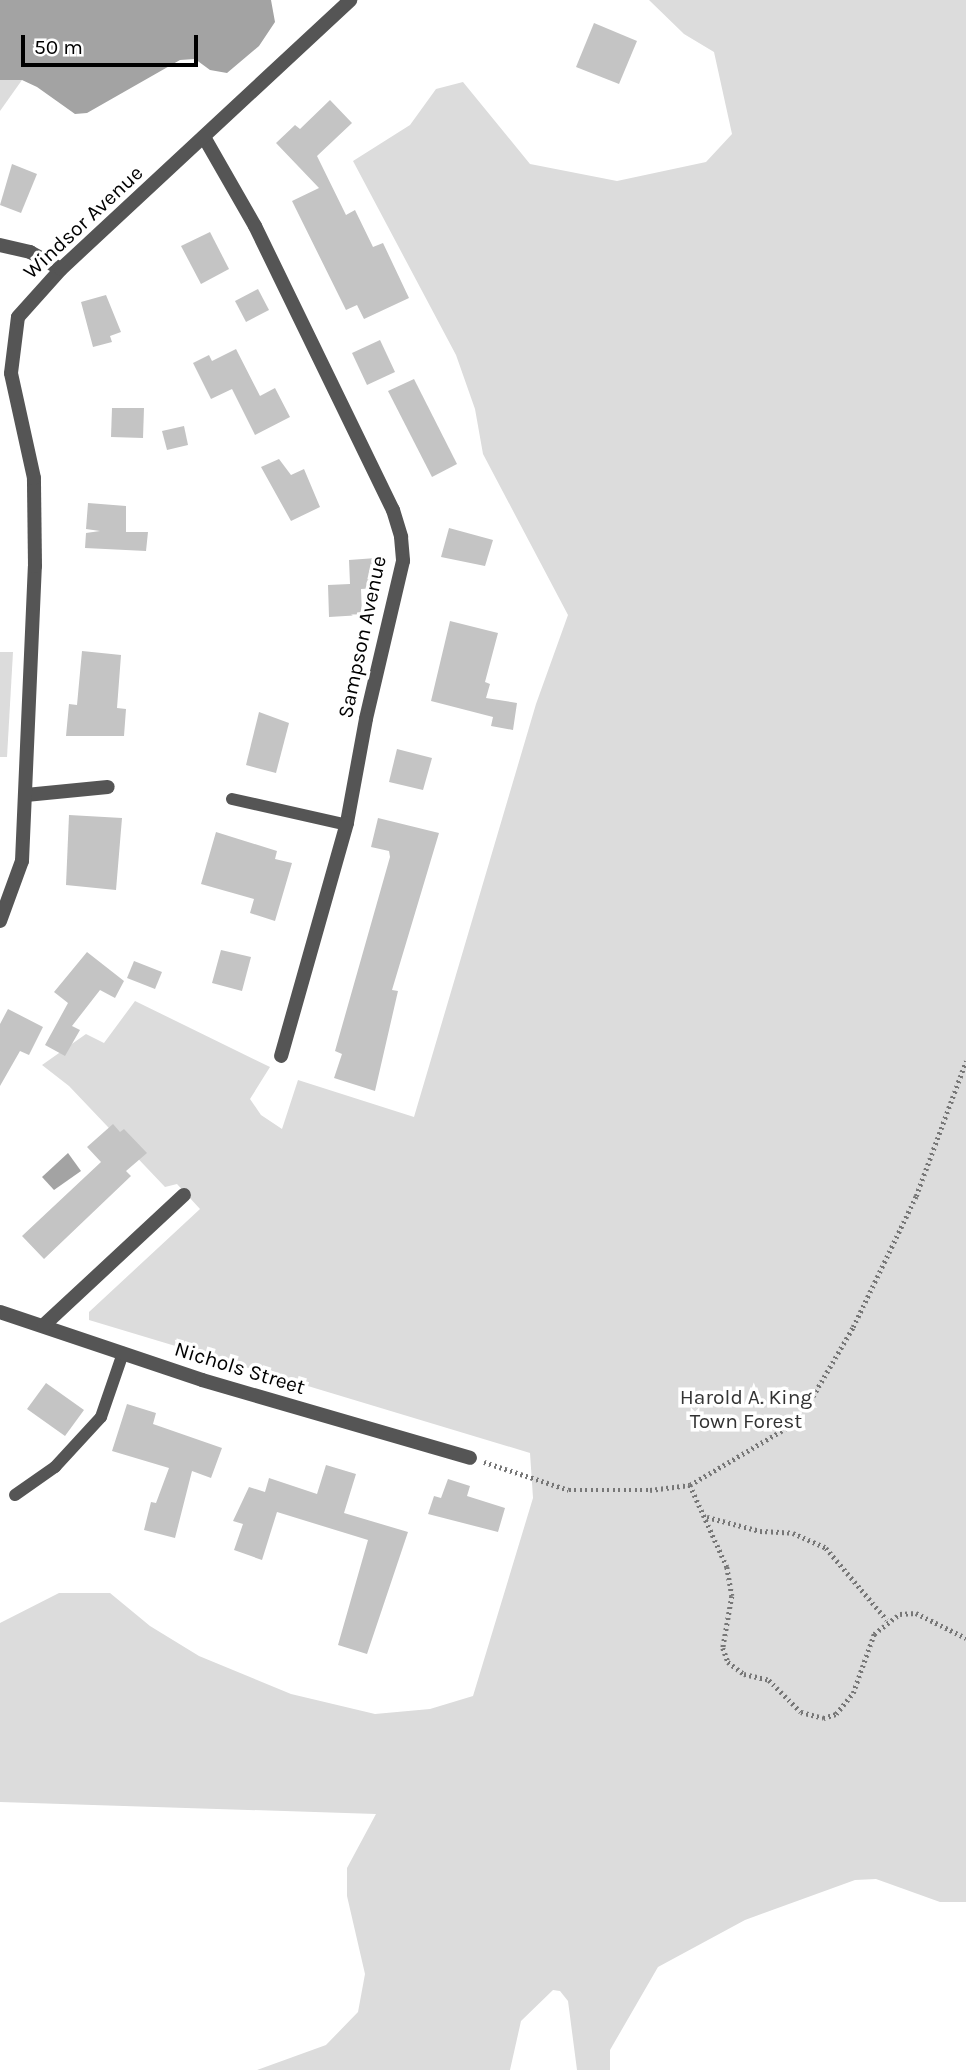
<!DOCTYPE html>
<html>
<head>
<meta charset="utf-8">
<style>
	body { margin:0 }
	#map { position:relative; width:966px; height:2070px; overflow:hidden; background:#fff; font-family:Karla,sans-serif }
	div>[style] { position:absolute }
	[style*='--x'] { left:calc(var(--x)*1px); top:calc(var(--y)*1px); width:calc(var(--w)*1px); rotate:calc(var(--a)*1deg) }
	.green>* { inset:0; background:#dcdcdc }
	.water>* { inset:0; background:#a3a3a3 }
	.building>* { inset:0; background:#c4c4c4 }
	.path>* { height:4.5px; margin-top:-2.25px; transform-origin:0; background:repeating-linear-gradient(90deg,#777 0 2px,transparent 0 5.5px) }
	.lane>* { height:12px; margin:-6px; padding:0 6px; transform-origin:6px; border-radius:6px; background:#555 }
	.street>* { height:14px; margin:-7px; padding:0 7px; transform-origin:7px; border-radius:7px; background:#555 }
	span { translate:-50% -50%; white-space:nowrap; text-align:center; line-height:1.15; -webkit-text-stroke:7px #fff; paint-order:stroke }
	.street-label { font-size:21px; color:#000 }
	.park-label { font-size:21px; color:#333 }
	.scale { position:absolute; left:21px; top:35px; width:177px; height:32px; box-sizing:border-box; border:4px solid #000; border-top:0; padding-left:9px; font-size:21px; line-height:24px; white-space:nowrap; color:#000; -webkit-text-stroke:5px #fff; paint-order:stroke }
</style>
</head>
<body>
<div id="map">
	<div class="green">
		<div style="clip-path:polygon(649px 0,966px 0,966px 1902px,940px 1902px,876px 1879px,855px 1880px,745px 1920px,658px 1967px,610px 2050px,610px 2070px,577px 2070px,568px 2001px,560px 1991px,553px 1990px,521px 2021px,510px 2070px,257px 2070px,326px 2045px,358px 2012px,365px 1974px,347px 1896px,347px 1868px,376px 1814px,0 1802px,0 1623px,59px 1593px,110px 1593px,150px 1626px,199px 1656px,291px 1694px,375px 1714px,430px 1709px,473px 1696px,533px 1498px,530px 1453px,89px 1320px,89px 1312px,200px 1209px,177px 1184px,165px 1187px,69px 1086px,42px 1065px,86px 1034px,104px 1043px,135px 1001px,270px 1067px,250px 1099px,261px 1115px,282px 1129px,298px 1080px,414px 1117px,536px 704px,568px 615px,483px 454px,475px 409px,456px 355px,353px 161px,410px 125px,436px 89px,463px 82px,530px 164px,617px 181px,706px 162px,732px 134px,714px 52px,684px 34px)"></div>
		<div style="clip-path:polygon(0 80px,22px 80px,0 111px)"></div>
		<div style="clip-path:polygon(0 652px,13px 652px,7px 757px,0 757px)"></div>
	</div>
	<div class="water">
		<div style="clip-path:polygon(0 0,271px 0,275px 22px,259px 46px,227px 73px,210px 70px,195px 59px,180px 60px,87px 113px,75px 114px,37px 87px,22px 80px,0 80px)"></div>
		<div style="clip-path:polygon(68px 1153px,81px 1171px,54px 1190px,42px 1177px)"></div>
	</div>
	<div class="building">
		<div style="clip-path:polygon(594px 23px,637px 41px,619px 84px,576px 67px)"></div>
		<div style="clip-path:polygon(330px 100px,352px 123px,317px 156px,346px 215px,355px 210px,373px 247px,383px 243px,409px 298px,364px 319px,357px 305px,346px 310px,292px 201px,319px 188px,276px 143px,295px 125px,300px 129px)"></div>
		<div style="clip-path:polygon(12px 164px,37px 174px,21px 213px,0 205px)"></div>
		<div style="clip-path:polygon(210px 232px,229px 269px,201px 284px,181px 246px)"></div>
		<div style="clip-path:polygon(258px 289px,269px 310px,246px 322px,235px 301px)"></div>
		<div style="clip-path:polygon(106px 295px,121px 332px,110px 336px,112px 342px,93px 347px,81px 302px)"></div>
		<div style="clip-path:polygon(380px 340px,395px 372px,367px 385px,352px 353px)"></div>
		<div style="clip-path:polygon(236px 349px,260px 396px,275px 388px,290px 417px,255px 435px,232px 389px,211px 399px,193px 363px,209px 355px,212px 361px)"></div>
		<div style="clip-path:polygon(414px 379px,457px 464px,432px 477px,388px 391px)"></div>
		<div style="clip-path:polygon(112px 408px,144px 408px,143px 438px,111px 437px)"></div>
		<div style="clip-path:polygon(184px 426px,188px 445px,167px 450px,162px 431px)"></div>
		<div style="clip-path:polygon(279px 459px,291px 475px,304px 469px,320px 507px,291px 521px,261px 467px)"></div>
		<div style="clip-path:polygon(88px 503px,126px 506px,126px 532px,148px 532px,146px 551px,85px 548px,86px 533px,100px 531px,86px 529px)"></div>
		<div style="clip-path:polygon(449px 528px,493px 540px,485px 566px,441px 557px)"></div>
		<div style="clip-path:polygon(376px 558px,378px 588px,361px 589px,362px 615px,329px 617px,328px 585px,350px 584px,349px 560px)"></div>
		<div style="clip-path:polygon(450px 621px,498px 633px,485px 682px,490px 684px,486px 698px,517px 703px,513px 730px,491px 726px,493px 717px,431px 701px)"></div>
		<div style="clip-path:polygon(82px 651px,121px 655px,117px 708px,126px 709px,124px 736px,66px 736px,69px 704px,77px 705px)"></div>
		<div style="clip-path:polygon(259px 712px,289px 723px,276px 773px,246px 765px)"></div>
		<div style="clip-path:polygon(397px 749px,432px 758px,423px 790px,389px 782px)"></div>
		<div style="clip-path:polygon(69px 815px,122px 818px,116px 890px,66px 885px)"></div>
		<div style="clip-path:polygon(378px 818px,439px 833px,392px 990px,398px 991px,375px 1091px,334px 1078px,342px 1054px,335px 1051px,390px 857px,389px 851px,371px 847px)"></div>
		<div style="clip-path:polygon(216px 832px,277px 851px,275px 859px,292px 863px,275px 921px,250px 913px,254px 899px,201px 884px)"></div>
		<div style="clip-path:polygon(221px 950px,251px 957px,242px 991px,212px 983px)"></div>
		<div style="clip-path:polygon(87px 952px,124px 981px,115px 998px,100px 990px,72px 1026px,80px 1030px,65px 1056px,45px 1045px,68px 1003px,54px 992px)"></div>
		<div style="clip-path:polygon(134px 961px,162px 972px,155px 989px,127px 978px)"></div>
		<div style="clip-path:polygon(8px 1009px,43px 1027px,29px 1055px,20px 1051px,0 1086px,0 1024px)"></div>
		<div style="clip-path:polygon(113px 1124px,120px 1132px,124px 1129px,147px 1153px,126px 1171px,131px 1176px,44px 1259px,22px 1236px,101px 1162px,87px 1147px)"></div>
		<div style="clip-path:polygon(46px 1383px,84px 1410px,65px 1436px,27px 1409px)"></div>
		<div style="clip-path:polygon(127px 1404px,156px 1413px,153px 1424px,222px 1448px,211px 1478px,192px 1471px,175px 1538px,144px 1530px,151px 1502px,156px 1503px,169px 1468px,112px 1451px)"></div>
		<div style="clip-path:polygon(326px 1465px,356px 1474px,344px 1513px,408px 1532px,367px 1654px,338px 1645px,368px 1540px,277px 1512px,262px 1560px,234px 1550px,243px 1524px,233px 1521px,249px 1487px,265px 1492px,269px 1478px,317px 1494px)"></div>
		<div style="clip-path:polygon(448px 1479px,470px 1486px,467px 1496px,505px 1508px,498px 1532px,428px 1514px,434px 1496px,441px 1498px)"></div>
	</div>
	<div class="path">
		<div style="--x:484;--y:1462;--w:89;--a:18.2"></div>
		<div style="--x:569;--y:1490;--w:81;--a:0"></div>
		<div style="--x:650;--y:1490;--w:40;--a:-7.1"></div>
		<div style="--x:690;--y:1485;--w:114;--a:-30.6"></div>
		<div style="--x:788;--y:1427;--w:34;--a:-50"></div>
		<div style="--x:810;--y:1401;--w:86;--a:-59.8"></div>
		<div style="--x:853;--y:1327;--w:145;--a:-64.3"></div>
		<div style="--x:916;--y:1196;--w:144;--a:-69.7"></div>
		<div style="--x:690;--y:1485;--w:90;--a:65.7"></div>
		<div style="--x:727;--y:1567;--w:29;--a:80"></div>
		<div style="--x:732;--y:1596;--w:53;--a:99.8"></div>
		<div style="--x:723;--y:1648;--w:15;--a:70"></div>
		<div style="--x:728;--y:1662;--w:20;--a:37"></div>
		<div style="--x:744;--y:1674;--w:26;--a:13"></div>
		<div style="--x:769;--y:1680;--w:45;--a:45"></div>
		<div style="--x:801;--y:1712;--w:23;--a:15"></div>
		<div style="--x:823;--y:1718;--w:14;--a:-17"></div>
		<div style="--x:836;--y:1714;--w:27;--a:-51"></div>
		<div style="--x:853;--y:1693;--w:63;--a:-70.4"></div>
		<div style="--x:874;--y:1634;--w:33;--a:-38"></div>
		<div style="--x:900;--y:1614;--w:16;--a:-4"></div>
		<div style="--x:916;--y:1613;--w:56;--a:26.6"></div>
		<div style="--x:707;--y:1517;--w:55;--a:14.8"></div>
		<div style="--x:760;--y:1531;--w:33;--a:3"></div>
		<div style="--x:793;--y:1533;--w:36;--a:24"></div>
		<div style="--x:826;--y:1548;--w:94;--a:49.7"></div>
	</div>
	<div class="lane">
		<div style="--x:232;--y:799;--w:118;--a:12.7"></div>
		<div style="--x:15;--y:1495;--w:49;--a:-35"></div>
		<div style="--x:55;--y:1467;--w:68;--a:-47.4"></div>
		<div style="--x:101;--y:1417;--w:68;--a:-71"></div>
	</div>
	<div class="street">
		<div style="--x:204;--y:137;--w:103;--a:60.2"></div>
		<div style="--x:255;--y:226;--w:316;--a:64.1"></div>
		<div style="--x:393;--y:510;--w:28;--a:73"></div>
		<div style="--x:401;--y:537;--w:24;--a:85"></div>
		<div style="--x:403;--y:561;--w:162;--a:103.2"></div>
		<div style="--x:366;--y:719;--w:106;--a:100.4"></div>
		<div style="--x:347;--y:823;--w:242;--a:105.8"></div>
		<div style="--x:0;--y:245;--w:31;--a:13"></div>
		<div style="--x:30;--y:252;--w:35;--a:29"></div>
		<div style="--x:26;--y:795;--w:82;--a:-5.6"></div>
		<div style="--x:0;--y:921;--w:64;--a:-69.9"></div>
		<div style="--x:22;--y:861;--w:295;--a:-87.5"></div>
		<div style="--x:35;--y:566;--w:88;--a:-90.7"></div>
		<div style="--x:34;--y:478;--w:107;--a:-102.4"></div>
		<div style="--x:11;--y:373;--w:56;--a:-82.9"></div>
		<div style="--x:18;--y:317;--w:64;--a:-48.1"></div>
		<div style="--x:61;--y:269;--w:395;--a:-42.9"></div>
		<div style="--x:0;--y:1312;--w:213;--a:18.6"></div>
		<div style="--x:202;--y:1380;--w:279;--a:16.2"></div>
		<div style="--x:44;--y:1325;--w:191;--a:-42.9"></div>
	</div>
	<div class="street-label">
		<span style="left:83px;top:222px;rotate:-43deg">Windsor Avenue</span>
		<span style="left:362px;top:637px;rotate:-78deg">Sampson Avenue</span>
		<span style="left:240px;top:1368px;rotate:17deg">Nichols Street</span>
	</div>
	<div class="park-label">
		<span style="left:746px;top:1409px">Harold A. King<br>Town Forest</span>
	</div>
	<div class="scale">50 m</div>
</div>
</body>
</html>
